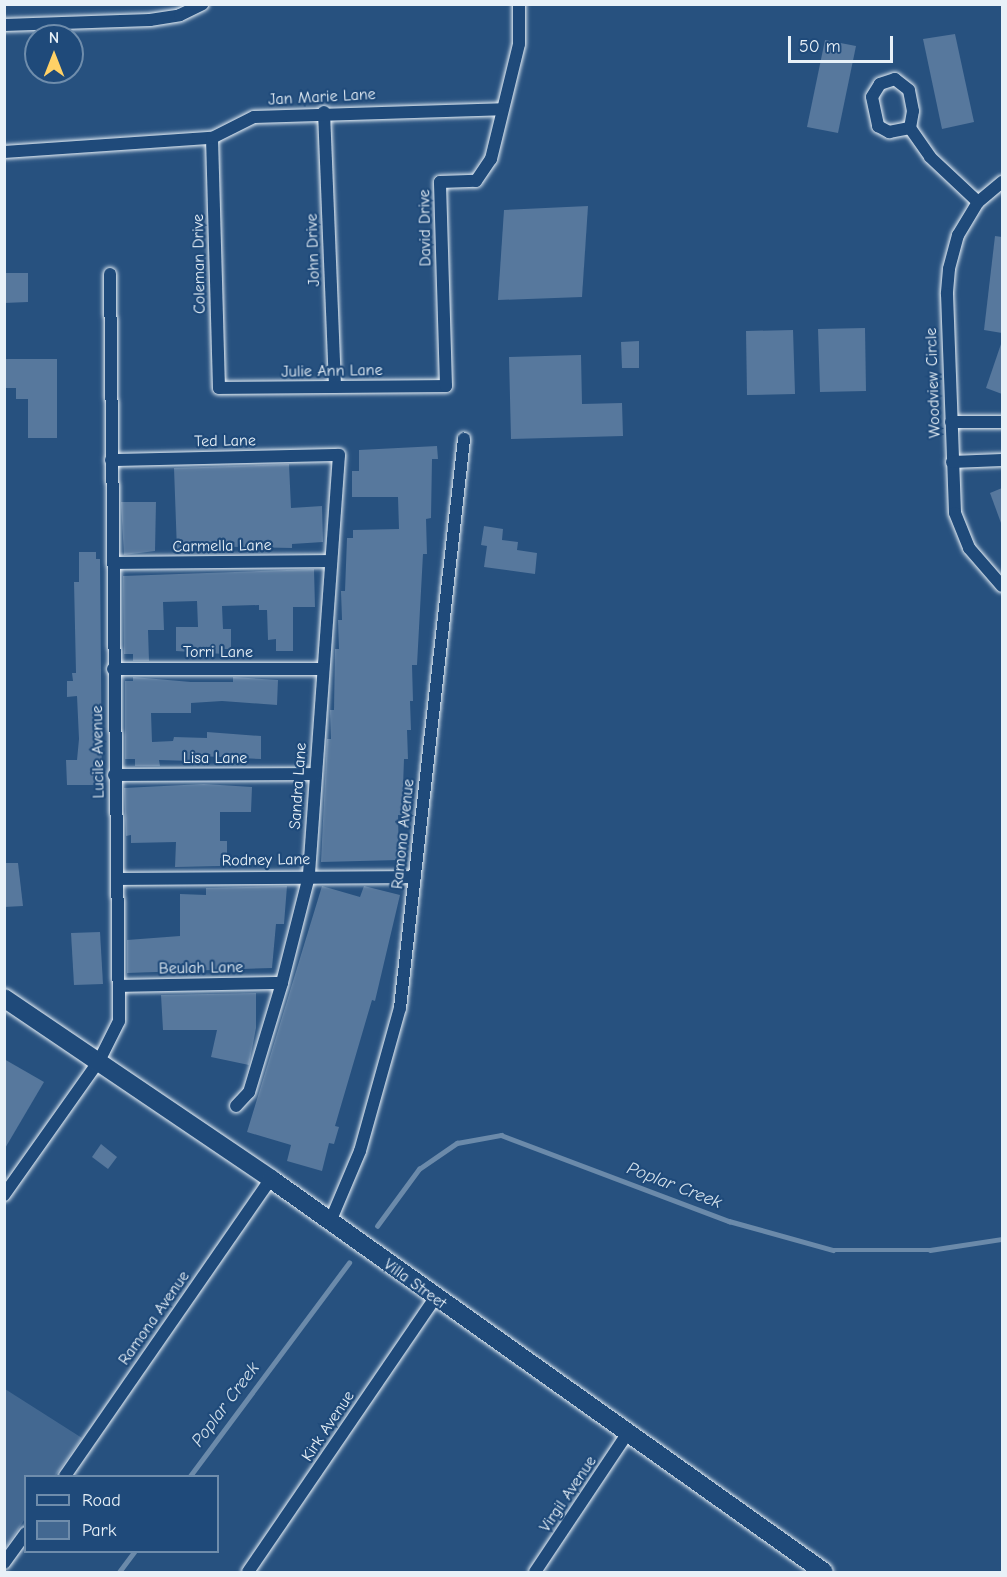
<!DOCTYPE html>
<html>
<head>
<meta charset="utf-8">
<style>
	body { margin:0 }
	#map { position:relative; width:1007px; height:1577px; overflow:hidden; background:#27517f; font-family:"Comic Neue",sans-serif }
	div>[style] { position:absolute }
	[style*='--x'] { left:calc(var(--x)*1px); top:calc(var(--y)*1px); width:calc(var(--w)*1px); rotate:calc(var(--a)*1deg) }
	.green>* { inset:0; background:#436891 }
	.stream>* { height:4.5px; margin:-2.25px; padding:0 2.25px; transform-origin:2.25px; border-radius:2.25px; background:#6b8aaa }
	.building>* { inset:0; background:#57789d }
	.roads { filter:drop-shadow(0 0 2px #e8f1f8) drop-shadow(0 0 2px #e8f1f8) }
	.minor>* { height:12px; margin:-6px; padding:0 6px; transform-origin:6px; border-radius:6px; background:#1f4a7a }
	.primary>* { height:18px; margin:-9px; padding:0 9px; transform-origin:9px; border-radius:9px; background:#1f4a7a }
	span { translate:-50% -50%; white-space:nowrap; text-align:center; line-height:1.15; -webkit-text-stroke:4.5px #1f4a7a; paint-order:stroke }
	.street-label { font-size:16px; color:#e8f1f8 }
	.water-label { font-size:18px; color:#d5e2ec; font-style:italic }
	.frame { position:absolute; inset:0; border:6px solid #e8f1f8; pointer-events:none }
	.legend { position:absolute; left:24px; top:1475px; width:195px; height:78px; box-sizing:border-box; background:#1f4a7a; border:2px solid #6f8dac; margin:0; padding:8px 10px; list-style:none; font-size:18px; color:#e8f1f8 }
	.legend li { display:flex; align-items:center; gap:12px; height:30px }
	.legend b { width:30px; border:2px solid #6f8dac }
	.north { position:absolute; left:24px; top:24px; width:60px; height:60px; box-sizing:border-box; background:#1f4a7a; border:2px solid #6f8dac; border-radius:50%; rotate:0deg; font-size:16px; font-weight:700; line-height:24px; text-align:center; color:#e8f1f8 }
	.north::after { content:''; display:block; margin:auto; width:21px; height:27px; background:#ffd166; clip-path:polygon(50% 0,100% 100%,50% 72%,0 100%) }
	.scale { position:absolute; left:788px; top:36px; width:105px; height:27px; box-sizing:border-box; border:3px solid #e8f1f8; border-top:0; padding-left:8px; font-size:18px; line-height:21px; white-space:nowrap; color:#e8f1f8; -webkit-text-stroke:4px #1f4a7a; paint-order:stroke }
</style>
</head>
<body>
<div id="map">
	<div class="green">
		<div style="clip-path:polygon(5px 1389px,82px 1438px,55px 1476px,26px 1476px,25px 1519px,5px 1549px)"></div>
	</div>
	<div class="stream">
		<div style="--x:377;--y:1226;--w:71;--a:-53.6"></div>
		<div style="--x:419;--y:1169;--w:46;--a:-34.4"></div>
		<div style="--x:457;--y:1143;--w:45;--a:-10.3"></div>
		<div style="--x:501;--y:1135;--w:244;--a:20.7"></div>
		<div style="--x:729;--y:1221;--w:108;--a:15.6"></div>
		<div style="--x:833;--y:1250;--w:97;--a:0"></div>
		<div style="--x:930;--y:1250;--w:73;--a:-8.7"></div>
		<div style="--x:190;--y:1476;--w:266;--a:-53.3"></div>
		<div style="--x:119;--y:1572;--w:25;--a:-53"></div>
	</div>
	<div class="building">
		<div style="clip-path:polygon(955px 34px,974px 122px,942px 129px,923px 39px)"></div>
		<div style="clip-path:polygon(825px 40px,856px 46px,838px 133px,807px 127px)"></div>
		<div style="clip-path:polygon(588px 206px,582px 297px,498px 300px,504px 210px)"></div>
		<div style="clip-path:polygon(995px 236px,1002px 237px,1002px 333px,984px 330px)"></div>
		<div style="clip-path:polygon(4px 273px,28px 273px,28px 302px,4px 303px)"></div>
		<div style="clip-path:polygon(865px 328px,866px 391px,820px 392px,818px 329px)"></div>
		<div style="clip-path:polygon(793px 330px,795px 394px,747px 395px,746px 331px)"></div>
		<div style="clip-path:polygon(639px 341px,639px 368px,622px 368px,621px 342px)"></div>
		<div style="clip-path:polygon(1001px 344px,1002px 344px,1002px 394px,986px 388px)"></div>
		<div style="clip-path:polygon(581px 355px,582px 404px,622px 403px,623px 436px,511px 439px,509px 357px)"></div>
		<div style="clip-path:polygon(4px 359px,57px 359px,57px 438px,28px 438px,28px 399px,16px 399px,16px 388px,4px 388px)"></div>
		<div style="clip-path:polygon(437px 446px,438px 459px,432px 459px,431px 518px,426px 519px,427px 554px,423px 554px,417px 665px,412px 665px,413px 701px,410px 701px,411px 730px,407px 730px,408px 759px,404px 759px,402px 815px,398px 815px,399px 860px,321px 862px,327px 739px,331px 739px,330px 710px,334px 710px,335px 649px,339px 649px,338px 620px,342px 620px,341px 591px,345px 591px,347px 538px,353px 538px,353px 530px,399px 529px,398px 497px,352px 497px,352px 471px,359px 471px,359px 450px)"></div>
		<div style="clip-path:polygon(289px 464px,291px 508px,322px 506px,323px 542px,292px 544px,292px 548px,193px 546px,193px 551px,177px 551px,174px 468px)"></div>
		<div style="clip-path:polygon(1002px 488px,1002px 523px,1001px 523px,990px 493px)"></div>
		<div style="clip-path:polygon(121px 502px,156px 502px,155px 551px,124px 555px)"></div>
		<div style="clip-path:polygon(484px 526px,503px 529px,502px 540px,518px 542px,517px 550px,537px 553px,535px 574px,484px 567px,487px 546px,481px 545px)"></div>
		<div style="clip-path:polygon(79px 552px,96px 552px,96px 559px,100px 559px,102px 785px,67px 785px,66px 760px,77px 760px,79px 739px,77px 696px,67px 697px,67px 681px,73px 681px,72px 673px,76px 673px,74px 582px,79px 582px)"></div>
		<div style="clip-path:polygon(314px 569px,315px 607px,293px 607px,293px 651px,276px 651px,276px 639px,268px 640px,267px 610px,259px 610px,259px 605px,222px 606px,223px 629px,231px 629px,231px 649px,224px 649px,224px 654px,176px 651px,176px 627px,198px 627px,197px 601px,163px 602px,164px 630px,148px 630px,149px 661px,133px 661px,133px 654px,124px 654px,123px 576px)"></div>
		<div style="clip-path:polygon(133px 677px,191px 682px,233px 682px,233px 677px,278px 680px,277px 705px,222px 701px,191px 703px,191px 713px,151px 713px,152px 742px,173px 741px,174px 737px,207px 738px,207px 732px,261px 736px,261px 759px,200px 756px,192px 757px,192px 761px,159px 760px,160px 766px,135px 766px,135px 759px,125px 759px,125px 681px,133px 681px)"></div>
		<div style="clip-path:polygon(204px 784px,252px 787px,251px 812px,220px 812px,220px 841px,227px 841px,227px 858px,220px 858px,220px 866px,175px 867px,176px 842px,131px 843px,131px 835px,126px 836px,124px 788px)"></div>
		<div style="clip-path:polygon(4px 863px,18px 863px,23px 906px,4px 907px)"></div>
		<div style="clip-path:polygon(287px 886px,284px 924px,276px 924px,272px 968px,127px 973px,127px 940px,180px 936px,180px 894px,206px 895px,206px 888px)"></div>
		<div style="clip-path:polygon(322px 886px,360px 897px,364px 886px,400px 895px,375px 1001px,372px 1000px,335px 1126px,339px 1127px,334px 1144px,329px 1143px,322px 1171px,287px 1161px,291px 1145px,247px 1132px)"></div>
		<div style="clip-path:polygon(100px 932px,103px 984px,74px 985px,71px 933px)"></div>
		<div style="clip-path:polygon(256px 993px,256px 1028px,249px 1065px,211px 1057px,217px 1030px,163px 1030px,161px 995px)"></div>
		<div style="clip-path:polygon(4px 1059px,44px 1082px,4px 1150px)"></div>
		<div style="clip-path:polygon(101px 1144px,117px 1157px,108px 1169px,92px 1157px)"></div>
	</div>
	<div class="roads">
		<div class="minor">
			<div style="--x:4;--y:25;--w:146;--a:-2"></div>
			<div style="--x:150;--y:20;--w:30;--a:-9"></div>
			<div style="--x:180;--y:15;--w:25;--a:-26"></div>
			<div style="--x:324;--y:112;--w:275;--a:87.7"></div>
			<div style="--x:910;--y:128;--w:17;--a:-80"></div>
			<div style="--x:913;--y:111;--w:21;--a:-101"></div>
			<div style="--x:909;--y:90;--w:18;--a:-142"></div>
			<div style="--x:895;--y:79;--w:16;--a:162"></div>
			<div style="--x:880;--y:84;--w:15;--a:122"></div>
			<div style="--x:872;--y:97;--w:30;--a:78"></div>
			<div style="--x:878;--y:126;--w:13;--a:29"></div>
			<div style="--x:889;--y:132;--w:21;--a:-11"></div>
			<div style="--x:910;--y:128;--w:35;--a:55"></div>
			<div style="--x:930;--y:157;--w:66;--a:43.2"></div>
			<div style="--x:212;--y:138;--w:250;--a:88.4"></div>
			<div style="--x:219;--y:388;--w:227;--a:-0.5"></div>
			<div style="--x:446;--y:386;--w:204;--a:-91.7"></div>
			<div style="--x:440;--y:182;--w:36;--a:-2"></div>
			<div style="--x:476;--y:181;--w:27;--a:-56"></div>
			<div style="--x:491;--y:159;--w:118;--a:-76.3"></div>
			<div style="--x:519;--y:44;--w:40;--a:-90"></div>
			<div style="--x:4;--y:152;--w:208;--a:-3.9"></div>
			<div style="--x:212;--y:138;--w:47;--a:-26.6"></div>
			<div style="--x:254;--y:117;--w:248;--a:-1.8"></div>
			<div style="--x:1002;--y:182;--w:31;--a:140"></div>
			<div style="--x:978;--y:202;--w:39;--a:121"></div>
			<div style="--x:958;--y:235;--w:35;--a:105"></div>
			<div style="--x:949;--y:269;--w:25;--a:95"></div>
			<div style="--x:947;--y:294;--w:219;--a:87.9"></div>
			<div style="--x:955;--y:513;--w:38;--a:68"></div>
			<div style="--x:969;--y:548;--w:50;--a:49"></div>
			<div style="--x:951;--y:422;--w:51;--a:0"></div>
			<div style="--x:111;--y:460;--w:228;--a:-1.3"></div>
			<div style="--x:339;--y:455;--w:422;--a:94.1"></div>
			<div style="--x:309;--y:876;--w:110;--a:104.2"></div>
			<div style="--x:282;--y:983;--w:114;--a:106.8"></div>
			<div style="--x:249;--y:1092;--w:19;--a:133"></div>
			<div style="--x:952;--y:462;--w:50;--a:-2.3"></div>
			<div style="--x:114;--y:563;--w:216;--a:-0.5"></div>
			<div style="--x:113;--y:669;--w:210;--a:0"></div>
			<div style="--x:114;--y:775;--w:202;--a:-0.3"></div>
			<div style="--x:118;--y:879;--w:297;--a:-0.4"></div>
			<div style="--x:121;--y:986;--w:161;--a:-1.1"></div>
			<div style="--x:4;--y:1195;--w:164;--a:-54.7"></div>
			<div style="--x:99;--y:1061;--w:45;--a:-63.4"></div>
			<div style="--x:119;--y:1021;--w:747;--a:-90.69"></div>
			<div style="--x:330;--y:1222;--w:77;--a:-67.1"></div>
			<div style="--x:360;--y:1151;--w:148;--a:-74.4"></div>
			<div style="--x:400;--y:1008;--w:573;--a:-83.58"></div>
			<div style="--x:65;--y:1476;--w:361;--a:-55.3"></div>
			<div style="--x:4;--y:1563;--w:37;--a:-54"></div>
			<div style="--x:248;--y:1572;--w:332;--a:-55.7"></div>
			<div style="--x:535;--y:1572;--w:166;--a:-56.3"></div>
		</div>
		<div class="primary">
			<div style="--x:4;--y:998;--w:323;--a:34.1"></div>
			<div style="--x:271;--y:1179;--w:678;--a:35.4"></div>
		</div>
	</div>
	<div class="street-label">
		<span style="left:322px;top:97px;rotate:-3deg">Jan Marie Lane</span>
		<span style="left:425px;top:228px;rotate:-91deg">David Drive</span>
		<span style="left:313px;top:250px;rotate:-92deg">John Drive</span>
		<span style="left:199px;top:264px;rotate:-91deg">Coleman Drive</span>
		<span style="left:332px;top:371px;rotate:-1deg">Julie Ann Lane</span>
		<span style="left:933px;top:383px;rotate:-92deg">Woodview Circle</span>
		<span style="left:225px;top:441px;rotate:-1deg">Ted Lane</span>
		<span style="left:222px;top:546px;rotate:-1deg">Carmella Lane</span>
		<span style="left:218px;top:652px">Torri Lane</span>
		<span style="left:98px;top:752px;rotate:-91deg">Lucile Avenue</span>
		<span style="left:215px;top:758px">Lisa Lane</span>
		<span style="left:298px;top:786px;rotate:-86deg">Sandra Lane</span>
		<span style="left:403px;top:834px;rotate:-84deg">Ramona Avenue</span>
		<span style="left:266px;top:860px;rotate:-1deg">Rodney Lane</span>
		<span style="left:201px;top:968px;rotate:-1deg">Beulah Lane</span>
		<span style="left:415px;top:1284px;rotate:36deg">Villa Street</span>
		<span style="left:154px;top:1318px;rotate:-55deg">Ramona Avenue</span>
		<span style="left:328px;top:1426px;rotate:-56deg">Kirk Avenue</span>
		<span style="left:568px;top:1494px;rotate:-56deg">Virgil Avenue</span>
	</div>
	<div class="water-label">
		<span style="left:674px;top:1186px;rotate:21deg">Poplar Creek</span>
		<span style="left:226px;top:1405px;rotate:-53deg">Poplar Creek</span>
	</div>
	<div class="frame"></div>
	<ul class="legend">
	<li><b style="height:8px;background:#1f4a7a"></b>Road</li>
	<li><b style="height:16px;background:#436891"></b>Park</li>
	</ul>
	<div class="north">N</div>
	<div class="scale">50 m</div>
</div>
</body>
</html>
